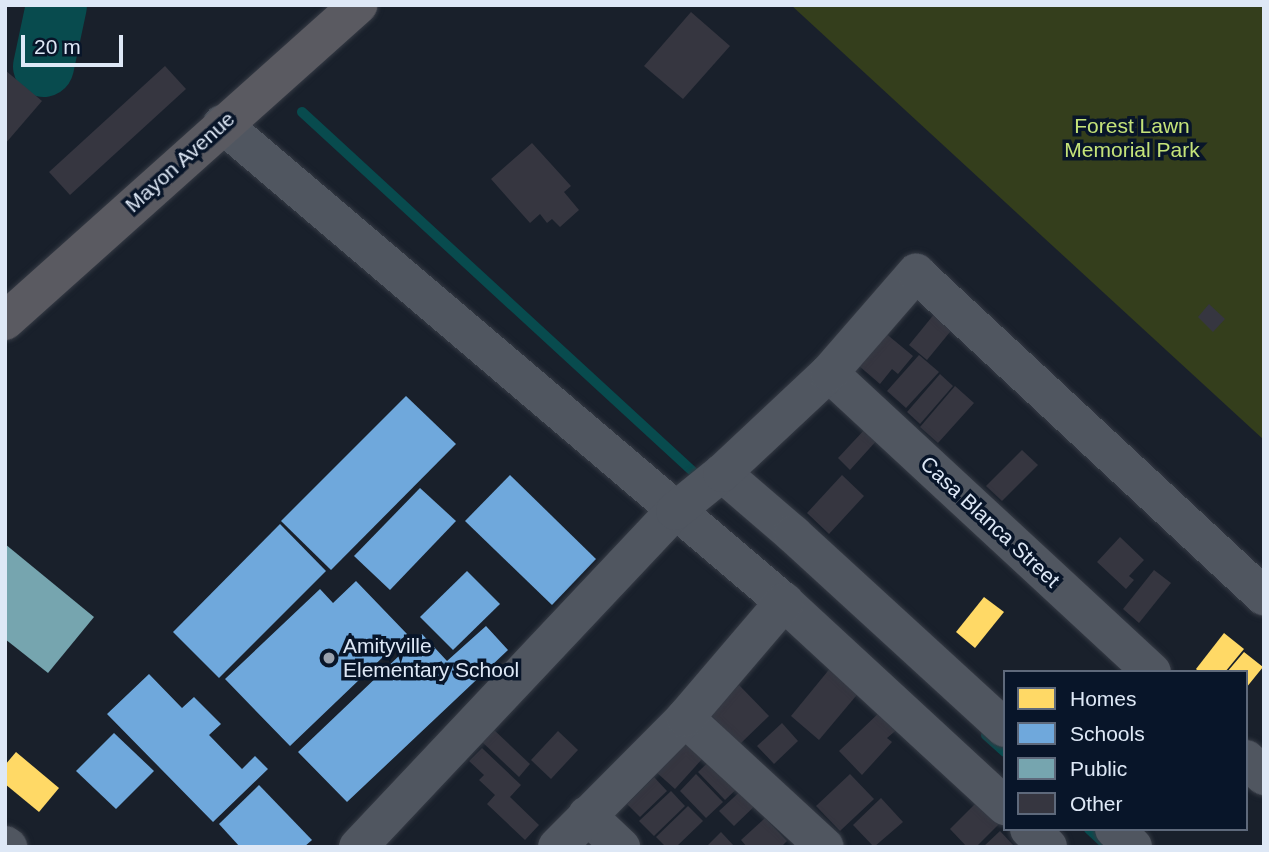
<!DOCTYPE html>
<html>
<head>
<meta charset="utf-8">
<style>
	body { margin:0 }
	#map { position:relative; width:1269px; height:852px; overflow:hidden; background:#19202b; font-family:Arial,sans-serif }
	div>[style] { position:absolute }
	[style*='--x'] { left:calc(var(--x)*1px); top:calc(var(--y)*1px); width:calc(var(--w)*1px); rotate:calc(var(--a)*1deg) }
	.green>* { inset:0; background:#343e1c }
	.homes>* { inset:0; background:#ffd966 }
	.schools>* { inset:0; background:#6fa8dc }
	.public>* { inset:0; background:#76a5af }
	.stream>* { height:10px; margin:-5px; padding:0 5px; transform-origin:5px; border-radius:5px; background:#084b4e }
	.river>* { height:61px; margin:-30.5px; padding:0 30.5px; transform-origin:30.5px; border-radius:30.5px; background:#084b4e }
	.building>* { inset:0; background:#363640 }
	.roads { filter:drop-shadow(0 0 2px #353a44) drop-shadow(0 0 2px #353a44) }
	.street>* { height:38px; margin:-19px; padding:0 19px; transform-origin:19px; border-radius:19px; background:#505660 }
	.secondary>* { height:38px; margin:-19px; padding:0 19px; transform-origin:19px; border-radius:19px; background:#5a5a61 }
	.dots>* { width:19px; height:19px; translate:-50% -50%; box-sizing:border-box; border:4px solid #081529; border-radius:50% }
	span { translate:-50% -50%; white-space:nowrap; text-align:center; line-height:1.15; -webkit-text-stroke:7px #081529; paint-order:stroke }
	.park-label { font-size:21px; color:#c5e379 }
	.street-label { font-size:21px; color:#dee8f6 }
	.poi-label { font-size:21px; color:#dee8f6 }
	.left { translate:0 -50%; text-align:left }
	.frame { position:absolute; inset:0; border:7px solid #dee8f6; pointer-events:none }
	.legend { position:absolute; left:1003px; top:670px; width:245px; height:161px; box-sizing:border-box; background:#081529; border:2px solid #5e697b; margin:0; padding:9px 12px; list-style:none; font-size:21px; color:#dee8f6 }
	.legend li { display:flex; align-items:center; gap:14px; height:35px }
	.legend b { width:35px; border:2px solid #5e697b }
	.scale { position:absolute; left:21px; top:35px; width:102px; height:32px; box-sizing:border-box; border:4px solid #dee8f6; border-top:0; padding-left:9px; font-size:21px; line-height:24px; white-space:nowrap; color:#dee8f6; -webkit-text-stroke:5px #081529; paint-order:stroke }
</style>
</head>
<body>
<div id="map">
	<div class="green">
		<div style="clip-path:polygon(791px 5px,1264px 5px,1264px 440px,1018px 214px)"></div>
	</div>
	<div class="homes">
		<div style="clip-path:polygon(984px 597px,1004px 612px,975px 648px,956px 632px)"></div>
		<div style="clip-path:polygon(1224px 633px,1244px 649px,1225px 672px,1199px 672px,1196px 669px)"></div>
		<div style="clip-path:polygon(1244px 652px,1263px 667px,1246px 688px,1246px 672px,1227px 672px)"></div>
		<div style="clip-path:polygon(16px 752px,59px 788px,39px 812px,5px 784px,5px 765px)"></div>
	</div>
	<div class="schools">
		<div style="clip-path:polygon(406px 396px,456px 444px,331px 570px,281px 521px)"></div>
		<div style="clip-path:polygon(510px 475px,596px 559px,552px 605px,465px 521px)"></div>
		<div style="clip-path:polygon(420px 488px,456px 521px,390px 590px,354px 556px)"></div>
		<div style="clip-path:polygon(280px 524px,326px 571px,219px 678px,173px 632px)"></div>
		<div style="clip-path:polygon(467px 571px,500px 604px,453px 650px,420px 617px)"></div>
		<div style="clip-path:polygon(356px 581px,407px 634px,290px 746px,225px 679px,320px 589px,333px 603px)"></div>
		<div style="clip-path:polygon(486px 626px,508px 650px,347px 802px,298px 752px,422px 634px,447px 661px)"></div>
		<div style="clip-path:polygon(149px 674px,182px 708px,194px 697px,221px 724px,209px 735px,242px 769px,255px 756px,268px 769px,213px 822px,107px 714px)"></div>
		<div style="clip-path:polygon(114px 733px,154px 771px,116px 809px,76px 771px)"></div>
		<div style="clip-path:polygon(259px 785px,312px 840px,304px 847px,240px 847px,219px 824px)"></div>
	</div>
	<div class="public">
		<div style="clip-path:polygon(5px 544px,94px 617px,48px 673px,5px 639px)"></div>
	</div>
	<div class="stream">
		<div style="--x:302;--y:112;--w:542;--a:42.61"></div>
		<div style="--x:986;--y:735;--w:25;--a:42"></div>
		<div style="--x:1089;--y:829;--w:23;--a:43"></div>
	</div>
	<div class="river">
		<div style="--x:43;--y:66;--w:62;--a:-78"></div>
	</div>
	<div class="building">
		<div style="clip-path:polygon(691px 12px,730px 46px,683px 99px,644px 66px)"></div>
		<div style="clip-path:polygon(165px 66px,186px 89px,70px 195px,49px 172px)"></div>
		<div style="clip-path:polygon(5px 70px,42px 101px,5px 144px)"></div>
		<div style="clip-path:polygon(532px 143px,571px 186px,564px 192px,579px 210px,560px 227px,552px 219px,547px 223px,540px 214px,530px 223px,491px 179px)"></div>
		<div style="clip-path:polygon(1209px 304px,1225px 319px,1213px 332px,1198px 317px)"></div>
		<div style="clip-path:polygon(940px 307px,959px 321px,927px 360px,909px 345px)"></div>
		<div style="clip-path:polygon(878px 327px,913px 356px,898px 374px,892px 369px,880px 384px,851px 359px)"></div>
		<div style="clip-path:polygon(919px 355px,939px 372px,906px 408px,887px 391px)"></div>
		<div style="clip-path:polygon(940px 374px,953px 386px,920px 424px,907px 412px)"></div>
		<div style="clip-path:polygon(955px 386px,974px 403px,938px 443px,920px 427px)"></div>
		<div style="clip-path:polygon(866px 428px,878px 439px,850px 470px,838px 458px)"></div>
		<div style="clip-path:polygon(1022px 450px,1038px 465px,1002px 501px,986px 486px)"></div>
		<div style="clip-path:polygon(842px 475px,864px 496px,829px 534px,807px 513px)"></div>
		<div style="clip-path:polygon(1120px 537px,1144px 560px,1129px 576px,1134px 580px,1126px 589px,1097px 562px)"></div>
		<div style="clip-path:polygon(1154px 570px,1171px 583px,1139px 623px,1123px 609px)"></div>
		<div style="clip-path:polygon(832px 666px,861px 690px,819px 740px,791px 716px)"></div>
		<div style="clip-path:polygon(739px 685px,769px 716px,739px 745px,710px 714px)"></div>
		<div style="clip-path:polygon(883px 709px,900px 727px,887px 738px,892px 742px,862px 775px,839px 751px)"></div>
		<div style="clip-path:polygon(684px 721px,713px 747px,675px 789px,646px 763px)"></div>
		<div style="clip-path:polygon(782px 723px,798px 741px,774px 764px,757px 746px)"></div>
		<div style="clip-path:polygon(492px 728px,530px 764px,519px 777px,480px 740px)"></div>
		<div style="clip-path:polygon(558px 731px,578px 750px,551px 779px,531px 760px)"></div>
		<div style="clip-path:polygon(482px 748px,521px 785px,510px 797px,539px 825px,525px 840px,487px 804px,495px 795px,479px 780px,484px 775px,469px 761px)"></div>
		<div style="clip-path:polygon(718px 753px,745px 781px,725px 800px,698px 772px)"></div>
		<div style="clip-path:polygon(696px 774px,723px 802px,706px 818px,680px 791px)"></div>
		<div style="clip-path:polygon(850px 774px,874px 799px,840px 831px,816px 806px)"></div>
		<div style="clip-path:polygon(654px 777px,667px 791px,640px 817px,627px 804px)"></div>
		<div style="clip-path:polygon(746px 786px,761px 800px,734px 826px,719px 811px)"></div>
		<div style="clip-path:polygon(671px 791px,685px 806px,654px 836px,639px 821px)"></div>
		<div style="clip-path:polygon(881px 798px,903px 822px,874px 847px,853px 825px)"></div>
		<div style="clip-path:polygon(979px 800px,1001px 822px,976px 847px,967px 847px,950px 829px)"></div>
		<div style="clip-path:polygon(688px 806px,703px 821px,676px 847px,666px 847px,656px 837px)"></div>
		<div style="clip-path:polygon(765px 818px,787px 841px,781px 847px,747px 847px,741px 840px)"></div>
		<div style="clip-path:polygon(1000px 831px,1015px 847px,983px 847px)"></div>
		<div style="clip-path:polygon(721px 832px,735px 847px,706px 847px)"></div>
	</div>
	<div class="roads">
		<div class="street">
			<div style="--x:222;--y:124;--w:738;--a:40.38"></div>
			<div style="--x:784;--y:602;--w:301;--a:42.7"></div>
			<div style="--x:829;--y:373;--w:440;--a:42.8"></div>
			<div style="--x:722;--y:473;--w:94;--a:40.7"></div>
			<div style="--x:793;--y:534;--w:287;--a:42.5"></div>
			<div style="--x:685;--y:718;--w:190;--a:42.7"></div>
			<div style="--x:1246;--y:759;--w:25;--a:43"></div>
			<div style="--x:587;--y:815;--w:47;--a:43.3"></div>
			<div style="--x:1029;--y:829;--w:26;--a:43"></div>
			<div style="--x:1114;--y:829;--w:26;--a:43"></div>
			<div style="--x:5;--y:845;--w:4;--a:34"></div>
			<div style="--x:358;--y:847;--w:462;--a:-46.7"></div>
			<div style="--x:675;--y:511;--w:60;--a:-39"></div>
			<div style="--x:722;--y:473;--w:146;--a:-43.1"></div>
			<div style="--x:829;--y:373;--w:133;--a:-49"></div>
			<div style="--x:916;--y:273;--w:475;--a:42.9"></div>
			<div style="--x:557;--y:847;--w:182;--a:-45.2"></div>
			<div style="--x:685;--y:718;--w:153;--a:-49.5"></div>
		</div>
		<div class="secondary">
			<div style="--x:5;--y:321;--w:474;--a:-41.8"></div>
		</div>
	</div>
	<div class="dots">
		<div style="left:329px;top:658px;background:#99a2af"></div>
	</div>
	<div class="park-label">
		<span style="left:1132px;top:138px">Forest Lawn<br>Memorial Park</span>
	</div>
	<div class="street-label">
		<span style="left:180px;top:162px;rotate:-42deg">Mayon Avenue</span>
		<span style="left:990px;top:522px;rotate:43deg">Casa Blanca Street</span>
	</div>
	<div class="poi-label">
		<span class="left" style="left:343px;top:658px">Amityville<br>Elementary School</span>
	</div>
	<div class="frame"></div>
	<ul class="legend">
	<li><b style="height:19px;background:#ffd966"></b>Homes</li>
	<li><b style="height:19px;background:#6fa8dc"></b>Schools</li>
	<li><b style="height:19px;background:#76a5af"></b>Public</li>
	<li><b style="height:19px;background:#363640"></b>Other</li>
	</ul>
	<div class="scale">20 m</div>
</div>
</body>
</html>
